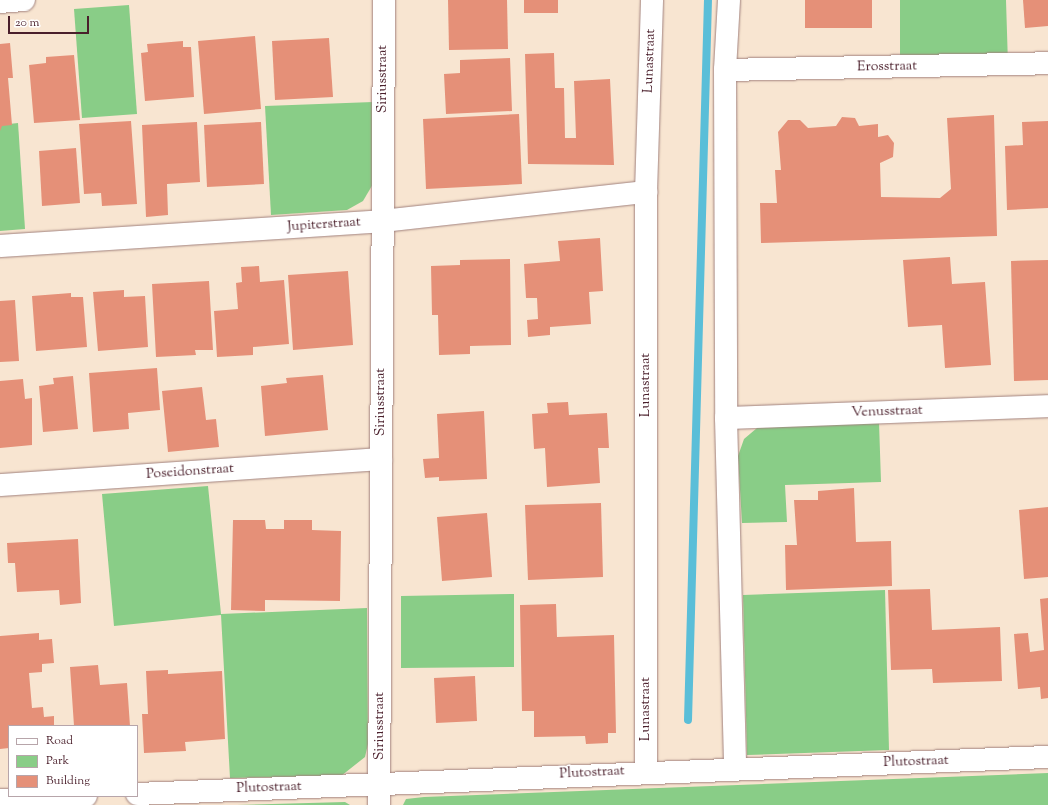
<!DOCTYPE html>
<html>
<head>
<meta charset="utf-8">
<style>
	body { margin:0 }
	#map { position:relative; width:1048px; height:805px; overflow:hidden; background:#f8e5d1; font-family:"Sorts Mill Goudy",serif }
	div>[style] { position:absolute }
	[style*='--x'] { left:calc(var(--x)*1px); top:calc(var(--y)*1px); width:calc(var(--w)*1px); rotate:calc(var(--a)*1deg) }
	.green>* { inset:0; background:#89cd87 }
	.stream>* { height:8px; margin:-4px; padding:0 4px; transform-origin:4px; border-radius:4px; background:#5abed8 }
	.building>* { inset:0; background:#e59078 }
	.roads { filter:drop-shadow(0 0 1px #a1827e) drop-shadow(0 0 1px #a1827e) }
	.minor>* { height:22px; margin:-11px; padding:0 11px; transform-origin:11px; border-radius:11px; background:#fff }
	.tertiary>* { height:22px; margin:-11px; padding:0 11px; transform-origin:11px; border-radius:11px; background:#fff }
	span { translate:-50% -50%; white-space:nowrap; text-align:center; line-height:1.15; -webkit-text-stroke:3.5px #fff; paint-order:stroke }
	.street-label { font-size:14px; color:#4a1f2b }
	.legend { position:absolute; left:8px; top:725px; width:130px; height:72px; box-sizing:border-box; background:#fff; border:1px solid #b7a5aa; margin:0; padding:5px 7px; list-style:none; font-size:12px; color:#4a1f2b }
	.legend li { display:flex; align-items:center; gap:8px; height:20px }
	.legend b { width:20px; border:1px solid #b7a5aa }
	.scale { position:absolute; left:8px; top:16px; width:81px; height:18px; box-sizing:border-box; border:2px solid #4a1f2b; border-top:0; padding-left:5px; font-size:12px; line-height:14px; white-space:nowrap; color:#4a1f2b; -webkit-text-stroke:3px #fff; paint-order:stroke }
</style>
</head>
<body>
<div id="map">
	<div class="green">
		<div style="clip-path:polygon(900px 0,1006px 0,1008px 65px,900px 66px)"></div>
		<div style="clip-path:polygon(129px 5px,137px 114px,82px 118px,74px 9px)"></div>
		<div style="clip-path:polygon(373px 102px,373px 184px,363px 201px,347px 210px,271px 215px,265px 106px)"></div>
		<div style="clip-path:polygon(18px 123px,25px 229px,0 231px,0 125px)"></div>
		<div style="clip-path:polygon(879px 422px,881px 482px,785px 485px,787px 522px,742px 523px,738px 456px,744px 439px,757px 428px)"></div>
		<div style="clip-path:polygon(208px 486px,221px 614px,367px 608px,368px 744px,365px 757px,341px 776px,230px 778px,221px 615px,114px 626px,102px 494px)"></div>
		<div style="clip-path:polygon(885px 590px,889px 750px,747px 755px,743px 595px)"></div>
		<div style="clip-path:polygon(514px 594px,514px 667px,401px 668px,401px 596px)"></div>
		<div style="clip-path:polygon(1048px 773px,1048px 805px,403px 805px,406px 799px,424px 797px)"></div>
		<div style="clip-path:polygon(345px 802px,350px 805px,237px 805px)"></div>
	</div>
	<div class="stream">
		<div style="--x:688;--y:720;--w:720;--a:-88.41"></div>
	</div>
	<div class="building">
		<div style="clip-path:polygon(448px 0,507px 0,508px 49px,449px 50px)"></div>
		<div style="clip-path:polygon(524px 0,558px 0,558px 13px,524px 13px)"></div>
		<div style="clip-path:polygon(805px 0,872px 0,872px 28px,805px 28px)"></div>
		<div style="clip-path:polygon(1023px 0,1048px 0,1048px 26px,1025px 28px)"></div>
		<div style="clip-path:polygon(255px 36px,261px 109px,204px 114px,198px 41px)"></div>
		<div style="clip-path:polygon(329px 38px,333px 97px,275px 100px,272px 41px)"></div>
		<div style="clip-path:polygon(183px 41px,183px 47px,191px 47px,194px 97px,145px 101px,141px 53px,148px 52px,147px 44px)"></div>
		<div style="clip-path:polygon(10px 43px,13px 78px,8px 78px,12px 125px,2px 126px,0 131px,0 44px)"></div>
		<div style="clip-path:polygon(554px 53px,555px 88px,564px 88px,565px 138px,576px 138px,574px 81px,610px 79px,614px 165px,528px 164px,525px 54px)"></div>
		<div style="clip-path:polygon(74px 55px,80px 120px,34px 123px,29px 65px,46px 63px,46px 57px)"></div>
		<div style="clip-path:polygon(510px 58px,512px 111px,446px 114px,444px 74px,460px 73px,460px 60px)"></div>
		<div style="clip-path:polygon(519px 114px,522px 184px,426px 189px,423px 119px)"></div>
		<div style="clip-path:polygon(994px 115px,997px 236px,761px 243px,760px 203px,777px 203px,775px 170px,781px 170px,778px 132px,788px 120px,800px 120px,808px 128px,836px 126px,842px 117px,855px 118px,859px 126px,878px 124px,878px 137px,888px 135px,894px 143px,893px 157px,880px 163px,881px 197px,940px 198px,951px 189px,947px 118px)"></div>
		<div style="clip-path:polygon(131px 121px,137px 204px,102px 206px,101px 193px,84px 194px,79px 124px)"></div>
		<div style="clip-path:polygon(1048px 121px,1048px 208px,1007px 210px,1005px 146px,1023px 145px,1022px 122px)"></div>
		<div style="clip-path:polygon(197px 122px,200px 182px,167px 184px,168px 215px,146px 217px,142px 125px)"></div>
		<div style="clip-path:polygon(261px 122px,264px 184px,207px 187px,204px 125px)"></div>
		<div style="clip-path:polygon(76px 148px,80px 203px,42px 206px,39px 151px)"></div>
		<div style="clip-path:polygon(600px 238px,603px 291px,589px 292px,591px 324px,550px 327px,550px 335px,528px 337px,527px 320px,538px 319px,537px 298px,526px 298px,524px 264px,560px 261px,558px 241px)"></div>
		<div style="clip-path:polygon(950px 257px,952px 284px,985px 282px,991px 365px,945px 368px,942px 325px,908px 327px,903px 260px)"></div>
		<div style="clip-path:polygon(510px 259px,511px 345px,470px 346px,470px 354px,439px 355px,438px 315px,432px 315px,431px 266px,460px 265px,460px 260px)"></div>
		<div style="clip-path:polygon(1048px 260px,1048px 380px,1014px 381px,1011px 261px)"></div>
		<div style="clip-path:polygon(259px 266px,260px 282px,284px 280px,289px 344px,253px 347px,253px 355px,217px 357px,214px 311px,238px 309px,236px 283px,242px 282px,241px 267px)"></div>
		<div style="clip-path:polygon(348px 271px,353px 345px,293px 350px,288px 275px)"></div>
		<div style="clip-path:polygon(209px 281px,213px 350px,195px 350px,196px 355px,156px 357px,152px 284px)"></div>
		<div style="clip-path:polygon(124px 290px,124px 297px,145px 296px,148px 347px,98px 351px,93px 292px)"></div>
		<div style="clip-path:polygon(71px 293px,71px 297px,83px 297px,87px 347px,36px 351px,32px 296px)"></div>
		<div style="clip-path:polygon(15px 300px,19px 361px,0 362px,0 301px)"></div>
		<div style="clip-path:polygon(157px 368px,160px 410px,128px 413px,129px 429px,93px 432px,89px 373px)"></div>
		<div style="clip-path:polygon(323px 375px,328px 430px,265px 436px,261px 386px,287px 383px,286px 378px)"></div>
		<div style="clip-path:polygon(73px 376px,78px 429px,43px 432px,39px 386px,54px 384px,53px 378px)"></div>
		<div style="clip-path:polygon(23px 379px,25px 399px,32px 398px,32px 445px,0 448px,0 381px)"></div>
		<div style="clip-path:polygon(202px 387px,206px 420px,216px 419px,219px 447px,168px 452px,162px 391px)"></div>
		<div style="clip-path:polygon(568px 402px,569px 415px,607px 413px,609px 448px,598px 448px,600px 483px,547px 487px,545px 448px,534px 449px,532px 414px,548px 413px,547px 403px)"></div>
		<div style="clip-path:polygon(484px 411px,487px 479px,439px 481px,439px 477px,425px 478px,423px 459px,439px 458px,437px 414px)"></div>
		<div style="clip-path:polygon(854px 488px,856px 542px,891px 541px,892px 586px,786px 590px,785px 545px,797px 545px,794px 500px,818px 500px,818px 491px)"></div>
		<div style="clip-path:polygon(601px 503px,603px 577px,528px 580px,525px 505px)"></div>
		<div style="clip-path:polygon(1048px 507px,1048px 577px,1024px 579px,1019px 510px)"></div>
		<div style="clip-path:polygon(487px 513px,492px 577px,442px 581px,437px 517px)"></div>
		<div style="clip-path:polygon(233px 520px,265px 520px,266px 529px,284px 529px,284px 520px,312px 520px,312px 530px,341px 531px,340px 601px,265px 600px,265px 611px,231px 610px)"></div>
		<div style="clip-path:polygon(78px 539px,81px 603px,60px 605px,59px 590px,17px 592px,15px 563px,8px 563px,7px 543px)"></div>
		<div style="clip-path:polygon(930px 589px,932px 630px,1000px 627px,1002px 681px,933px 683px,932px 669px,891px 670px,888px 590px)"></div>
		<div style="clip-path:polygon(1048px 598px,1048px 698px,1041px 699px,1040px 687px,1018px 689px,1014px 634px,1028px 633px,1030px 652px,1044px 650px,1040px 599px)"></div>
		<div style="clip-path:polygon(556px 604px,557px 637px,614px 635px,616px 733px,608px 733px,608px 743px,586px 744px,585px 736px,534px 737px,534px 711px,522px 711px,520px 605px)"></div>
		<div style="clip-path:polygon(39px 633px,39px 640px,52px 639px,54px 663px,42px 664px,42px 672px,29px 673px,32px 708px,43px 707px,44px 717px,54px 716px,54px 726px,9px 726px,9px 748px,0 749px,0 636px)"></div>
		<div style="clip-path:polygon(98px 665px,100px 685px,127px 683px,130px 726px,74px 726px,70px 667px)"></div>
		<div style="clip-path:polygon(168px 670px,168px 674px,222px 671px,225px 739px,185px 742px,186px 751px,144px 753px,142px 714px,148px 714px,146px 671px)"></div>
		<div style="clip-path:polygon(475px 676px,477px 721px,436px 723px,434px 678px)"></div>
	</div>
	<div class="roads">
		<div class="minor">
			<div style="--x:729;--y:0;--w:70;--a:93.3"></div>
			<div style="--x:725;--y:70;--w:348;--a:89.8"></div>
			<div style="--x:726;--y:418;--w:350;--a:88.5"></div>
			<div style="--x:0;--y:2;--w:24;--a:-5"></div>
			<div style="--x:725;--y:70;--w:323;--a:-1.2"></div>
			<div style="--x:0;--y:246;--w:383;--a:-3.7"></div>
			<div style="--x:382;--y:221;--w:266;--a:-6.3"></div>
			<div style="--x:726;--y:418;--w:322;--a:-2.1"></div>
			<div style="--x:0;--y:485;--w:382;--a:-3.9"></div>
			<div style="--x:646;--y:771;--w:579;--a:-90"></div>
			<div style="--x:646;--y:192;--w:192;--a:-88.2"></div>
			<div style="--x:379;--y:805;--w:805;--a:-89.64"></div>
		</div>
		<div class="tertiary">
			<div style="--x:137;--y:794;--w:912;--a:-2.33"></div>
			<div style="--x:0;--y:800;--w:86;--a:-2.7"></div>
		</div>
	</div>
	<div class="street-label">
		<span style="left:650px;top:61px;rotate:-88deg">Lunastraat</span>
		<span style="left:887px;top:67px;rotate:-1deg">Erosstraat</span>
		<span style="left:383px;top:79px;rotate:-90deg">Siriusstraat</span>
		<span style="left:324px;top:225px;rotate:-4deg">Jupiterstraat</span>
		<span style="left:646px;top:385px;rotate:-90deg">Lunastraat</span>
		<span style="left:381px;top:402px;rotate:-90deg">Siriusstraat</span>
		<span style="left:887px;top:412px;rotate:-2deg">Venusstraat</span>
		<span style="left:190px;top:472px;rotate:-4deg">Poseidonstraat</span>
		<span style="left:646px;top:709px;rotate:-90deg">Lunastraat</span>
		<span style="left:380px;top:726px;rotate:-90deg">Siriusstraat</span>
		<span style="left:916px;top:762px;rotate:-2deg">Plutostraat</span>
		<span style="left:592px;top:773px;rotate:-3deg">Plutostraat</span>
		<span style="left:269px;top:788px;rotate:-2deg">Plutostraat</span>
	</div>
	<ul class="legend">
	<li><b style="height:5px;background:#fff"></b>Road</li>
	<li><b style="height:11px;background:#89cd87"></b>Park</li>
	<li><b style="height:11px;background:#e59078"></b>Building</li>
	</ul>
	<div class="scale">20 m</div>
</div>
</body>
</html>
